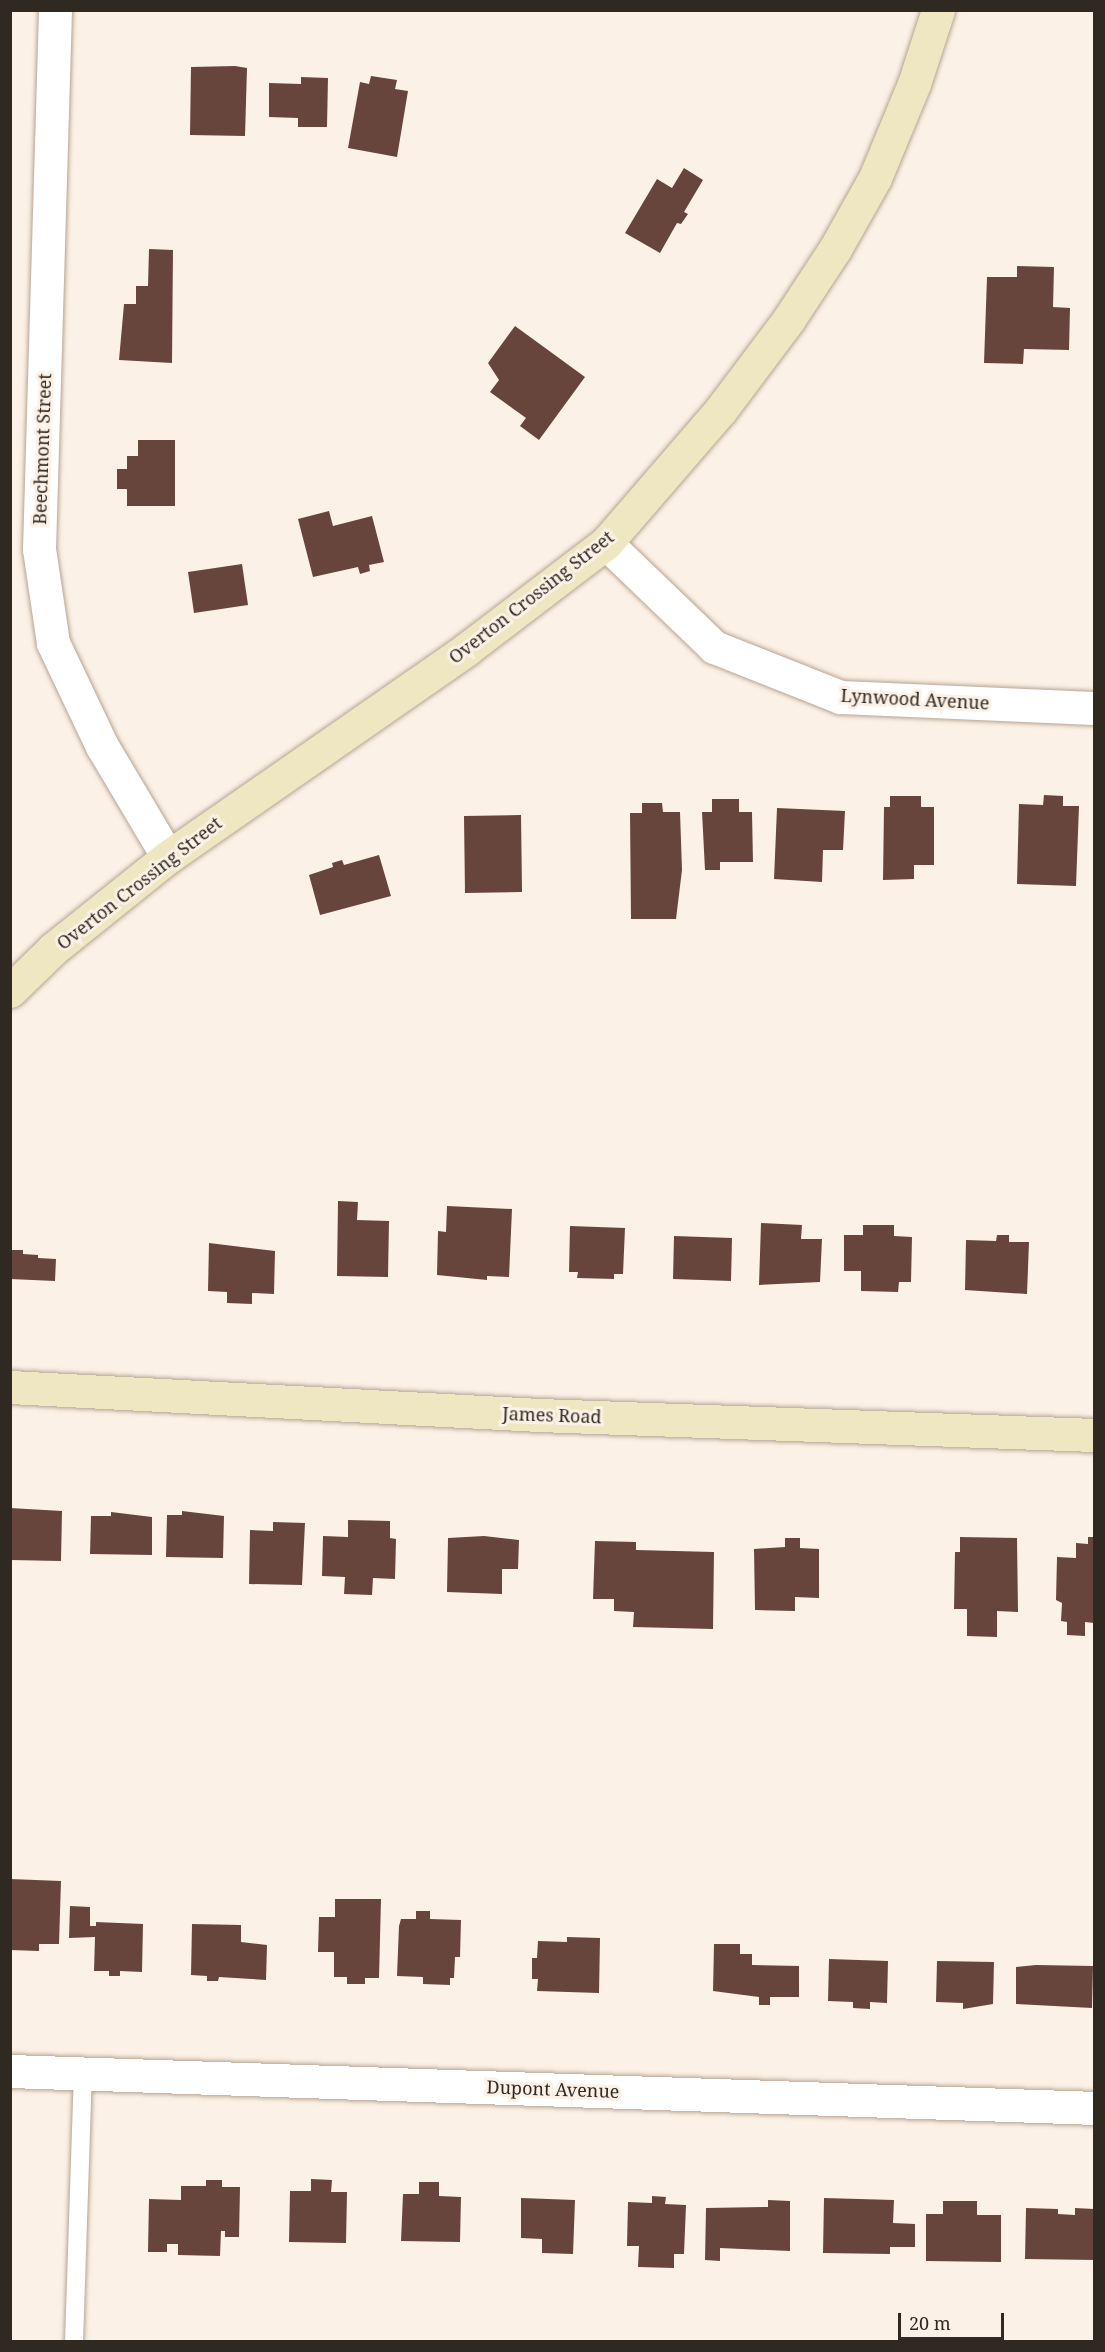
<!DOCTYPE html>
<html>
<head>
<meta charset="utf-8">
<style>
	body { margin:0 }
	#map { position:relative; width:1105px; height:2352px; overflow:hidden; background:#fcf1e6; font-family:"Noto Serif",serif }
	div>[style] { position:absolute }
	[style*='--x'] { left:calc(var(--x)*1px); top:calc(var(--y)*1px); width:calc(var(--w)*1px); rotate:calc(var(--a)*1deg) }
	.building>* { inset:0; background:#67453d }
	.roads { filter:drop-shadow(0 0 2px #b6a494) drop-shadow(0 0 2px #b6a494) }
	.service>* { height:18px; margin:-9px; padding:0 9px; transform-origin:9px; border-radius:9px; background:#fff }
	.minor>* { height:33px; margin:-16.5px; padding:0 16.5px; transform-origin:16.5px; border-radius:16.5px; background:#fff }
	.secondary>* { height:33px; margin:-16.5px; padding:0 16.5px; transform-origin:16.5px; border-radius:16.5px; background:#efe7c1 }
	span { translate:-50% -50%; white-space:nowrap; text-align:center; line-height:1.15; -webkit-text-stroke:6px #fcf1e6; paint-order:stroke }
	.street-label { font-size:18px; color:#302922 }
	.frame { position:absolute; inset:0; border:12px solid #302922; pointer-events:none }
	.scale { position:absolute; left:898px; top:2313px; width:106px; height:27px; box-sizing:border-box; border:3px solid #302922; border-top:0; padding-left:8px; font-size:18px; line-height:21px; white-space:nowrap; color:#302922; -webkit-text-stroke:4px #fcf1e6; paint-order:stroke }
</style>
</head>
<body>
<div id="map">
	<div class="building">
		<div style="clip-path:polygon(235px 66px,247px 68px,245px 136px,190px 135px,191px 67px)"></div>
		<div style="clip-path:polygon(371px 76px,397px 80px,395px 89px,408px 91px,397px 157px,348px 148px,360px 82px,369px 84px)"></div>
		<div style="clip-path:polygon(301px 77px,328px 78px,327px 127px,298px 127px,298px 118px,269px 117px,269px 83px,301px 84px)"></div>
		<div style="clip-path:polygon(684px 168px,703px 180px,684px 212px,688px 214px,681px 224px,677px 223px,660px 253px,625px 233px,657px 179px,672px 188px)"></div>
		<div style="clip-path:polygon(149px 249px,173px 250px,172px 363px,119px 360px,124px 304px,136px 304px,136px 286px,148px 286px)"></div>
		<div style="clip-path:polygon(1017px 266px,1054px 267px,1053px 307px,1070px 308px,1069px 350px,1024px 349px,1023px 364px,984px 363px,987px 277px,1017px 277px)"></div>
		<div style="clip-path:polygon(515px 326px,585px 377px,539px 440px,520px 426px,526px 418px,490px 392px,499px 380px,488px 363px)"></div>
		<div style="clip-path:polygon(138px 440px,175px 440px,175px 506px,127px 506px,127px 489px,117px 489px,117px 469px,127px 469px,127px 456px,138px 456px)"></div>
		<div style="clip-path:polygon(329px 511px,333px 526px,372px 516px,384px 562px,369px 565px,370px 571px,360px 574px,358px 567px,313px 577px,298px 519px)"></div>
		<div style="clip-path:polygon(242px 564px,248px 605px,194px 613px,188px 572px)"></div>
		<div style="clip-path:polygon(1044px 795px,1063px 796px,1063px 806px,1079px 806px,1076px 886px,1017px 884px,1019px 804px,1043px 805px)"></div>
		<div style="clip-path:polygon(890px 796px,921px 796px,921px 807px,934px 807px,934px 865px,914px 865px,914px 879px,883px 880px,884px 807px,890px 807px)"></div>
		<div style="clip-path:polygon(712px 799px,739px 799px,739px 812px,752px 812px,753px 862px,720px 862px,720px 870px,705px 870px,702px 812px,712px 812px)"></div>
		<div style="clip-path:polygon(642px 803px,662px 803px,663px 812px,680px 812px,682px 870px,676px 919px,631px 919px,630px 813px,642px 813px)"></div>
		<div style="clip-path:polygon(777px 808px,845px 811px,843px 850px,823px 850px,822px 882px,774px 879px)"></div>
		<div style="clip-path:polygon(521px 815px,522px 892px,465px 893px,464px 816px)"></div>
		<div style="clip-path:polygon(379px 855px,391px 896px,320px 915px,309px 875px,333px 867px,332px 863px,342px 860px,344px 865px)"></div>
		<div style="clip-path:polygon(338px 1201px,358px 1202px,357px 1220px,389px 1221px,388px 1277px,337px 1276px)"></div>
		<div style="clip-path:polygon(447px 1206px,512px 1209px,509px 1277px,487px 1276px,487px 1280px,437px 1275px,438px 1231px,446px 1232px)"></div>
		<div style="clip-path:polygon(761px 1223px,802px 1225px,801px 1239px,822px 1239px,820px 1282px,759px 1285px)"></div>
		<div style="clip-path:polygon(863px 1225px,894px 1225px,894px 1236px,912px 1237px,911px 1282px,899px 1282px,898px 1292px,861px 1291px,861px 1271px,844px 1271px,844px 1235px,863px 1235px)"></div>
		<div style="clip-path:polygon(570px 1226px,625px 1228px,623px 1274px,614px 1274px,614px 1279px,577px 1278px,578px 1272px,569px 1272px)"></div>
		<div style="clip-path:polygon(997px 1235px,1009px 1235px,1009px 1242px,1029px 1242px,1027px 1294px,965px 1290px,966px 1240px,996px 1241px)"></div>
		<div style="clip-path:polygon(674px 1236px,732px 1238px,731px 1281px,673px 1279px)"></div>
		<div style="clip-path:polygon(209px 1243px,275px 1251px,274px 1294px,252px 1293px,252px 1304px,227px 1303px,227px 1292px,208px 1291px)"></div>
		<div style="clip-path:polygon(10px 1250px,23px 1250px,23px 1254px,38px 1255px,38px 1258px,56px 1259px,55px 1281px,10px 1279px)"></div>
		<div style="clip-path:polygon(10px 1508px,62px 1511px,61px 1561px,10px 1560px)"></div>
		<div style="clip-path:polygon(182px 1511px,224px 1516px,223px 1558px,166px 1557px,167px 1515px,182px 1515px)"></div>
		<div style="clip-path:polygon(111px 1512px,152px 1517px,152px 1555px,90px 1554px,91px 1516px,111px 1516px)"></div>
		<div style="clip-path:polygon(348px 1520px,390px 1521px,390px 1538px,396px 1539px,395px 1579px,373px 1578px,372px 1595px,344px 1594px,345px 1577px,322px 1576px,323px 1536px,348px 1537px)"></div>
		<div style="clip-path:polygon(273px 1522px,305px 1523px,302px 1585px,249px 1584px,250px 1530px,273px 1531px)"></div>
		<div style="clip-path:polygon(484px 1536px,519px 1540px,518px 1569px,502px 1569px,502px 1594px,447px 1592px,448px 1538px)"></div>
		<div style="clip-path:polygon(960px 1537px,1017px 1538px,1018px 1612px,997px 1611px,997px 1637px,967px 1636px,967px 1609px,954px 1609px,955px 1552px,960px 1552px)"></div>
		<div style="clip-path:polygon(1088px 1537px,1094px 1537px,1094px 1623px,1085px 1622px,1085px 1636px,1067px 1635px,1067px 1622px,1061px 1621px,1062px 1603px,1056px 1600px,1057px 1557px,1076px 1558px,1076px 1543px,1088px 1544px)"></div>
		<div style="clip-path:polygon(785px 1538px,800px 1538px,800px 1548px,819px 1549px,819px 1598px,795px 1597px,795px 1611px,755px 1610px,754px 1549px,785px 1547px)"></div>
		<div style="clip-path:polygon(595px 1541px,636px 1542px,636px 1550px,714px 1552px,713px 1629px,633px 1627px,634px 1612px,614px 1611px,614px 1599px,593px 1599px)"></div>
		<div style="clip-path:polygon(10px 1879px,61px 1881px,59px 1944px,39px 1944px,39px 1951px,10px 1950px)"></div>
		<div style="clip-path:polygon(335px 1899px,381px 1899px,379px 1978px,365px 1978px,365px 1984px,347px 1984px,347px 1977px,334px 1977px,334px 1952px,318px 1952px,319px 1917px,335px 1917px)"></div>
		<div style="clip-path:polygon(70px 1906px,90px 1907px,90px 1926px,96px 1926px,96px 1922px,143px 1924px,142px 1972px,120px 1971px,120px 1976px,109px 1976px,109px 1971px,94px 1971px,95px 1937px,69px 1938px)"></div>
		<div style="clip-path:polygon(416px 1911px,430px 1911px,430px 1919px,461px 1920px,460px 1957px,455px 1957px,454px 1978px,450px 1978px,450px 1985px,423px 1984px,423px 1977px,397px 1976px,399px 1926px,401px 1919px,416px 1919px)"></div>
		<div style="clip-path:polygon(192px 1924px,241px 1925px,241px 1942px,267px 1945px,266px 1980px,219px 1977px,218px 1981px,207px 1981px,207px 1976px,191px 1975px)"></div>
		<div style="clip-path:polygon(567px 1937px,600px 1938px,599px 1993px,537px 1991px,538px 1979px,532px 1979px,532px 1958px,537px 1958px,538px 1941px,567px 1942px)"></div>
		<div style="clip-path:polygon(714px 1944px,740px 1944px,740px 1954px,752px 1954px,752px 1965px,799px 1966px,799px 1997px,770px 1997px,770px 2005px,759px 2005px,759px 1997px,713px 1991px)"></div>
		<div style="clip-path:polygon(829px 1959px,888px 1961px,887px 2003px,870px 2002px,870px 2009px,853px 2008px,853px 2002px,828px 2001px)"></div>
		<div style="clip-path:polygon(937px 1961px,994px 1962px,993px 2004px,963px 2009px,963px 2003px,936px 2002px)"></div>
		<div style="clip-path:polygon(1036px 1965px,1093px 1966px,1092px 2008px,1016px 2004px,1016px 1967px)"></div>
		<div style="clip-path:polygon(311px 2179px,332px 2180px,331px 2192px,347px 2192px,346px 2243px,289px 2242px,290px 2191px,311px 2191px)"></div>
		<div style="clip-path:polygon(206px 2180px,222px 2180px,222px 2187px,240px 2187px,239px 2237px,225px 2237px,225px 2231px,221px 2231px,220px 2256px,178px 2255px,178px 2244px,167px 2244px,167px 2252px,148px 2252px,149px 2199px,181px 2200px,181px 2186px,206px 2186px)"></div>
		<div style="clip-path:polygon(419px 2182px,439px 2182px,439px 2196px,461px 2197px,460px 2242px,401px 2241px,403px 2194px,419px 2194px)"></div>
		<div style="clip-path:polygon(652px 2196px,666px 2197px,665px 2204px,686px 2205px,684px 2254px,674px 2254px,674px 2268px,638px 2267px,639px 2246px,627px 2246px,628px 2202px,652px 2203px)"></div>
		<div style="clip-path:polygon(521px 2198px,575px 2200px,573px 2254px,542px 2253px,542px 2239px,521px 2238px)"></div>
		<div style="clip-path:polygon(824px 2198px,894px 2200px,893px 2223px,915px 2224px,915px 2247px,890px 2247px,890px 2254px,823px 2253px)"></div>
		<div style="clip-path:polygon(768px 2200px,790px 2201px,790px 2251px,720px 2248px,720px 2261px,705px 2260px,706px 2208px,768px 2207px)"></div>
		<div style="clip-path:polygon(943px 2201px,977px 2201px,977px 2215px,1001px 2215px,1001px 2262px,926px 2261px,926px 2214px,943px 2214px)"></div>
		<div style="clip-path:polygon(1026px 2208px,1058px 2209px,1058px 2214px,1075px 2215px,1075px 2208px,1094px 2209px,1094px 2260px,1025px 2259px)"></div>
	</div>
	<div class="roads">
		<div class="service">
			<div style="--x:74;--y:2342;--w:269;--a:-88.1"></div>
		</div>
		<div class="minor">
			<div style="--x:55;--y:10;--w:539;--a:91.7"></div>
			<div style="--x:39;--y:549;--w:95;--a:81.5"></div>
			<div style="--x:53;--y:643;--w:114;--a:64.6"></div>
			<div style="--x:102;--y:746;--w:129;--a:59.3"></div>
			<div style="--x:606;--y:543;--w:150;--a:43.9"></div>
			<div style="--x:714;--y:647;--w:136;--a:21.6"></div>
			<div style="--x:840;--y:697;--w:254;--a:2.5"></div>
			<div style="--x:10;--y:2071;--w:1085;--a:1.95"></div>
		</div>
		<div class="secondary">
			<div style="--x:10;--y:991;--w:60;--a:-44.3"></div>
			<div style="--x:53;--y:949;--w:147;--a:-38.7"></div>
			<div style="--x:168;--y:857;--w:364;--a:-34.8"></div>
			<div style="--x:467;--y:649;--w:175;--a:-37.3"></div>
			<div style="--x:606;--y:543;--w:174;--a:-49.2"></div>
			<div style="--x:720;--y:411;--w:115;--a:-53.1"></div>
			<div style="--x:789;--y:319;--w:84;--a:-56.7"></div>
			<div style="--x:835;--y:249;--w:81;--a:-60.6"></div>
			<div style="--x:875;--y:178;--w:102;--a:-67.5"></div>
			<div style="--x:914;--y:84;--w:78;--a:-72"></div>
			<div style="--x:10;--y:1387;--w:530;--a:3.03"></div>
			<div style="--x:539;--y:1415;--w:555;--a:2.06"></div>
		</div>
	</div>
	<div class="street-label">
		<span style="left:42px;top:449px;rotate:-88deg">Beechmont Street</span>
		<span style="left:531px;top:597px;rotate:-38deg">Overton Crossing Street</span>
		<span style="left:915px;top:699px;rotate:3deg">Lynwood Avenue</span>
		<span style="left:139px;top:883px;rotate:-38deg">Overton Crossing Street</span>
		<span style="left:552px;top:1415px;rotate:2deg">James Road</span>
		<span style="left:553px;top:2089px;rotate:2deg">Dupont Avenue</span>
	</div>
	<div class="frame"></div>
	<div class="scale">20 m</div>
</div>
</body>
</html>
